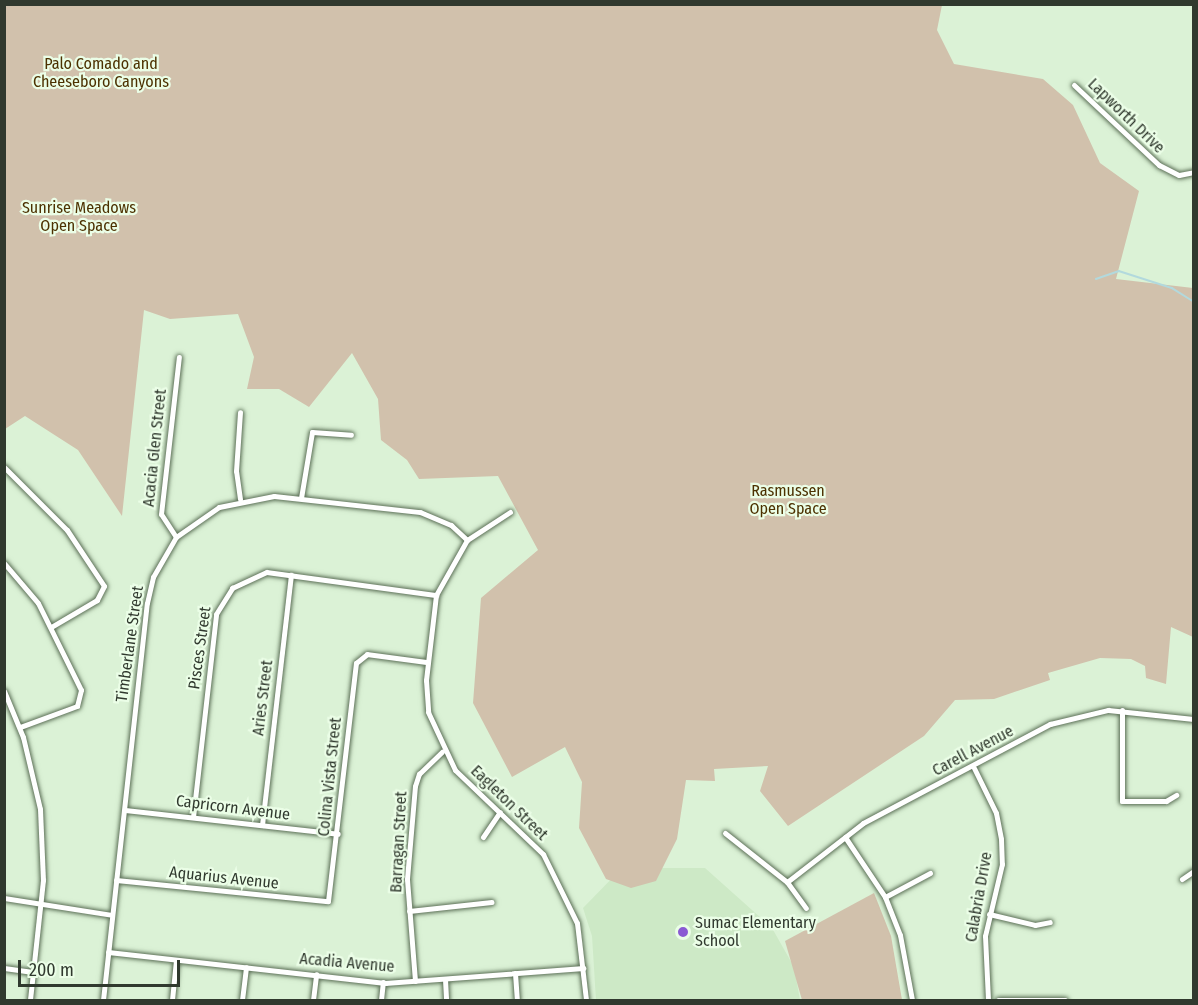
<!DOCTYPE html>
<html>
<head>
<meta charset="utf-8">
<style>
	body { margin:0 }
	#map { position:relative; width:1198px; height:1005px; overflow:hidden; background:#dbf2d6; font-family:"Fira Sans Condensed",sans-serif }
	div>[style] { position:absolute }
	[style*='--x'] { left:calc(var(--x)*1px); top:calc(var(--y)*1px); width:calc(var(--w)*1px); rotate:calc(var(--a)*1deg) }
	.built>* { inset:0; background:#cde9c6 }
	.green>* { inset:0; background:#d1c1ac }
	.stream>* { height:1.5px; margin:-0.75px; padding:0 0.75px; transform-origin:0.75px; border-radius:0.75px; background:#b2d9dd }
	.roads { filter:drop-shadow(0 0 2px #5c7057) drop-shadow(0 0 2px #5c7057) }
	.minor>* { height:5px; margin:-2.5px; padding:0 2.5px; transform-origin:2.5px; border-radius:2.5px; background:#fff }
	.dots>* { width:16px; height:16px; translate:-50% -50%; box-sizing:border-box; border:3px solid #ebfee7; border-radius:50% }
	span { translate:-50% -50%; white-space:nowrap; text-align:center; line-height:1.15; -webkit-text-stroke:4.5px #ebfee7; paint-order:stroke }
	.park-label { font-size:16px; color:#4c3100 }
	.street-label { font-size:16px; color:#30392e }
	.poi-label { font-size:16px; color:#30392e }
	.left { translate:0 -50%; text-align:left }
	.frame { position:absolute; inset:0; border:6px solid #30392e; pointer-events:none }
	.scale { position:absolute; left:18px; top:960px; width:162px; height:27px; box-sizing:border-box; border:3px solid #30392e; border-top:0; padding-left:8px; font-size:18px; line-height:21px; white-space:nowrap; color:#30392e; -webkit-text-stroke:4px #ebfee7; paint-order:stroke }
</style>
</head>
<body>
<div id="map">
	<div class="built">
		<div style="clip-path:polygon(622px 868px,705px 868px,772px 928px,794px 967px,800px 1000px,596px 1000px,592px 936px,583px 908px)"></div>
	</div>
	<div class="green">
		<div style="clip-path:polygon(5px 4px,942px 5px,937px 30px,954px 64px,1043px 79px,1073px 105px,1100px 163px,1139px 191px,1116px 279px,1193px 288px,1193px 637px,1171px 627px,1166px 684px,1146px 678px,1145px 666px,1131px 659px,1100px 658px,1048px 673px,1050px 680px,994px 699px,955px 700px,924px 736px,788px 826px,760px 791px,768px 766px,714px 769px,715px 781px,686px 780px,677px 839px,656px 881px,631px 888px,606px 879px,579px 828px,582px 782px,565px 747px,512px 777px,473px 703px,481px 598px,538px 550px,498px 476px,419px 479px,407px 460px,381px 440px,378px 399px,352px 353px,309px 407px,279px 389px,247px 389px,254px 357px,238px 314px,170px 319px,144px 310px,122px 516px,78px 450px,25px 416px,5px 429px)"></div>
		<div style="clip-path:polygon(874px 893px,891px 936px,902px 1000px,802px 1000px,785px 941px)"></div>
	</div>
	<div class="stream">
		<div style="--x:1096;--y:279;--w:24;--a:-19"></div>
		<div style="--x:1119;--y:271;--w:56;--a:17.8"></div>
		<div style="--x:1172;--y:288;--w:26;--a:32"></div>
	</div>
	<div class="roads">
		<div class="minor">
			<div style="--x:1074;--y:85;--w:117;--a:43.3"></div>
			<div style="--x:1159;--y:165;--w:22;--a:27"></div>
			<div style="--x:1179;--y:175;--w:15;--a:-11"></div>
			<div style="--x:4;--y:467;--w:89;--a:45"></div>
			<div style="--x:67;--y:530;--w:67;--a:56.5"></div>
			<div style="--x:104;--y:586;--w:16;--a:117"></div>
			<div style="--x:97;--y:600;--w:53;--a:149.6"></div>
			<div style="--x:301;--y:498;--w:67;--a:-80.5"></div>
			<div style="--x:312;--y:432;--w:39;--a:4"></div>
			<div style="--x:240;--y:499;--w:28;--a:-98"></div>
			<div style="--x:236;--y:471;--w:59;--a:-86.1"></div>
			<div style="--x:510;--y:512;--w:51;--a:146.9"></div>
			<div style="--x:467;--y:540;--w:63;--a:119.4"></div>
			<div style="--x:436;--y:595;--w:86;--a:96.7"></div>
			<div style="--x:426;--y:680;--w:32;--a:86"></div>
			<div style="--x:428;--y:712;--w:64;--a:65"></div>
			<div style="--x:455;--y:770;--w:122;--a:43.7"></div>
			<div style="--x:543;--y:854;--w:77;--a:63.8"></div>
			<div style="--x:577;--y:923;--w:78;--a:83.3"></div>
			<div style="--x:176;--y:537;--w:27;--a:-123"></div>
			<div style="--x:161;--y:514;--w:158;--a:-83.5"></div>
			<div style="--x:4;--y:563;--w:52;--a:49.6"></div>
			<div style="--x:38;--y:603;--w:97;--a:63.7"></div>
			<div style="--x:81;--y:690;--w:16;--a:104"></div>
			<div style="--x:77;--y:706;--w:61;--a:159.8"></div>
			<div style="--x:4;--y:691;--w:50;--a:67.6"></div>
			<div style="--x:23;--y:737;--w:74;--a:76.7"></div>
			<div style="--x:40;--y:809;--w:71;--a:87.6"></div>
			<div style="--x:43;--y:880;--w:121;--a:96.2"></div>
			<div style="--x:1122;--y:710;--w:91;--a:90"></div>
			<div style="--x:1122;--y:801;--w:44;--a:0"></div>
			<div style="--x:1166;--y:801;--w:12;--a:-31"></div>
			<div style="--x:974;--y:768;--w:50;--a:63.9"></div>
			<div style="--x:996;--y:813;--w:26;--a:79"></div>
			<div style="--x:1001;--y:839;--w:25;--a:88"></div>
			<div style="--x:1002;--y:864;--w:74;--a:103.3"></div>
			<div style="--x:985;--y:936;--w:64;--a:87.3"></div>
			<div style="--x:125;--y:810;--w:214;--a:6.4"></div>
			<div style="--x:193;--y:817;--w:204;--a:-83.5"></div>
			<div style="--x:216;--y:614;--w:31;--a:-58"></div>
			<div style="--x:232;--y:588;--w:38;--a:-25"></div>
			<div style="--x:267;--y:572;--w:171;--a:7.8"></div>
			<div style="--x:262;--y:825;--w:252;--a:-83.4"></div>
			<div style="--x:725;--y:833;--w:79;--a:38.3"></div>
			<div style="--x:787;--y:882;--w:32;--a:54"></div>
			<div style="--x:483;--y:837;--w:30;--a:-56"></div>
			<div style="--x:845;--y:837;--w:72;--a:56.3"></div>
			<div style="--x:885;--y:897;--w:41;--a:68.5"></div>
			<div style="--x:900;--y:935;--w:66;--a:79.5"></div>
			<div style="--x:1182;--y:879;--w:14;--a:-34"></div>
			<div style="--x:116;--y:880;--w:213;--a:5.7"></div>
			<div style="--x:328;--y:901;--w:240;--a:-83.3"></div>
			<div style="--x:356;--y:663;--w:14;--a:-39"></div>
			<div style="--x:367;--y:654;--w:61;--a:7.6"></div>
			<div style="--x:787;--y:882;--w:96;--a:-37.8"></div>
			<div style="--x:863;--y:823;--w:212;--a:-27.9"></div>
			<div style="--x:1050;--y:724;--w:60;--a:-13.6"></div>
			<div style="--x:1108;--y:710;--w:86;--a:6"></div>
			<div style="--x:885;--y:897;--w:51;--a:-28.1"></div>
			<div style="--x:4;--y:898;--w:109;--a:8.9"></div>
			<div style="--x:409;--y:911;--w:83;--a:-6.2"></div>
			<div style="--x:989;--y:914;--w:47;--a:13.4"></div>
			<div style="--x:1035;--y:925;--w:15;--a:-11"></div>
			<div style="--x:108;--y:952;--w:279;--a:6.4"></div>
			<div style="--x:385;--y:983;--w:199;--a:-4.3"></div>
			<div style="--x:4;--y:968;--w:29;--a:8"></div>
			<div style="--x:515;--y:973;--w:27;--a:86"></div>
			<div style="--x:445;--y:979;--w:21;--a:87"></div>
			<div style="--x:415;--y:981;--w:102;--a:-94.5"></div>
			<div style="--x:407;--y:879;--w:93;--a:-85.1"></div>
			<div style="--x:415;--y:786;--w:13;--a:-72"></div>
			<div style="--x:419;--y:774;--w:32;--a:-44"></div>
			<div style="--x:103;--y:1000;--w:399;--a:-83.7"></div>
			<div style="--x:147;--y:603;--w:27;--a:-77"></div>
			<div style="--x:153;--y:577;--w:46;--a:-60.1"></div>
			<div style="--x:176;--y:537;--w:52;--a:-34.9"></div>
			<div style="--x:219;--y:507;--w:56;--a:-11.3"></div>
			<div style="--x:274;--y:496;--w:147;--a:6.3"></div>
			<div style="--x:420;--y:512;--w:34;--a:23"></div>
			<div style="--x:451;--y:525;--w:22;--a:43"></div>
			<div style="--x:172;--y:1000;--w:40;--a:-84.3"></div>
			<div style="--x:242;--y:1000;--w:33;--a:-83"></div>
			<div style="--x:313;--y:1000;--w:26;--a:-83"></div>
			<div style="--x:381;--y:1000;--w:18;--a:-84"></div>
			<div style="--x:998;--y:1000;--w:67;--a:0"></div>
		</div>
	</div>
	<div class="dots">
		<div style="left:683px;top:932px;background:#8a5ad3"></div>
	</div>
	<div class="park-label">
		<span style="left:101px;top:73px">Palo Comado and<br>Cheeseboro Canyons</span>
		<span style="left:79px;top:217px">Sunrise Meadows<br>Open Space</span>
		<span style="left:788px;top:500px">Rasmussen<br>Open Space</span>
	</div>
	<div class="street-label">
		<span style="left:1126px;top:116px;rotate:44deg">Lapworth Drive</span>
		<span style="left:155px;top:448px;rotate:-84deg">Acacia Glen Street</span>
		<span style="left:130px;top:644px;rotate:-82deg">Timberlane Street</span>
		<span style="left:200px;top:648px;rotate:-82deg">Pisces Street</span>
		<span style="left:263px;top:698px;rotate:-83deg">Aries Street</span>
		<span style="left:973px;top:751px;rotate:-28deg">Carell Avenue</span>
		<span style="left:330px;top:777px;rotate:-84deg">Colina Vista Street</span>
		<span style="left:509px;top:803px;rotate:44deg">Eagleton Street</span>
		<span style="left:233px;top:808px;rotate:7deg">Capricorn Avenue</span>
		<span style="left:399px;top:842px;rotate:-87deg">Barragan Street</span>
		<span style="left:224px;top:878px;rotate:6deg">Aquarius Avenue</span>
		<span style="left:979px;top:897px;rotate:-80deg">Calabria Drive</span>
		<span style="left:347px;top:963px;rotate:5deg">Acadia Avenue</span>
	</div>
	<div class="poi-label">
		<span class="left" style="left:695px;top:932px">Sumac Elementary<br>School</span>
	</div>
	<div class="frame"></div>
	<div class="scale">200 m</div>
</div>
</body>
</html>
